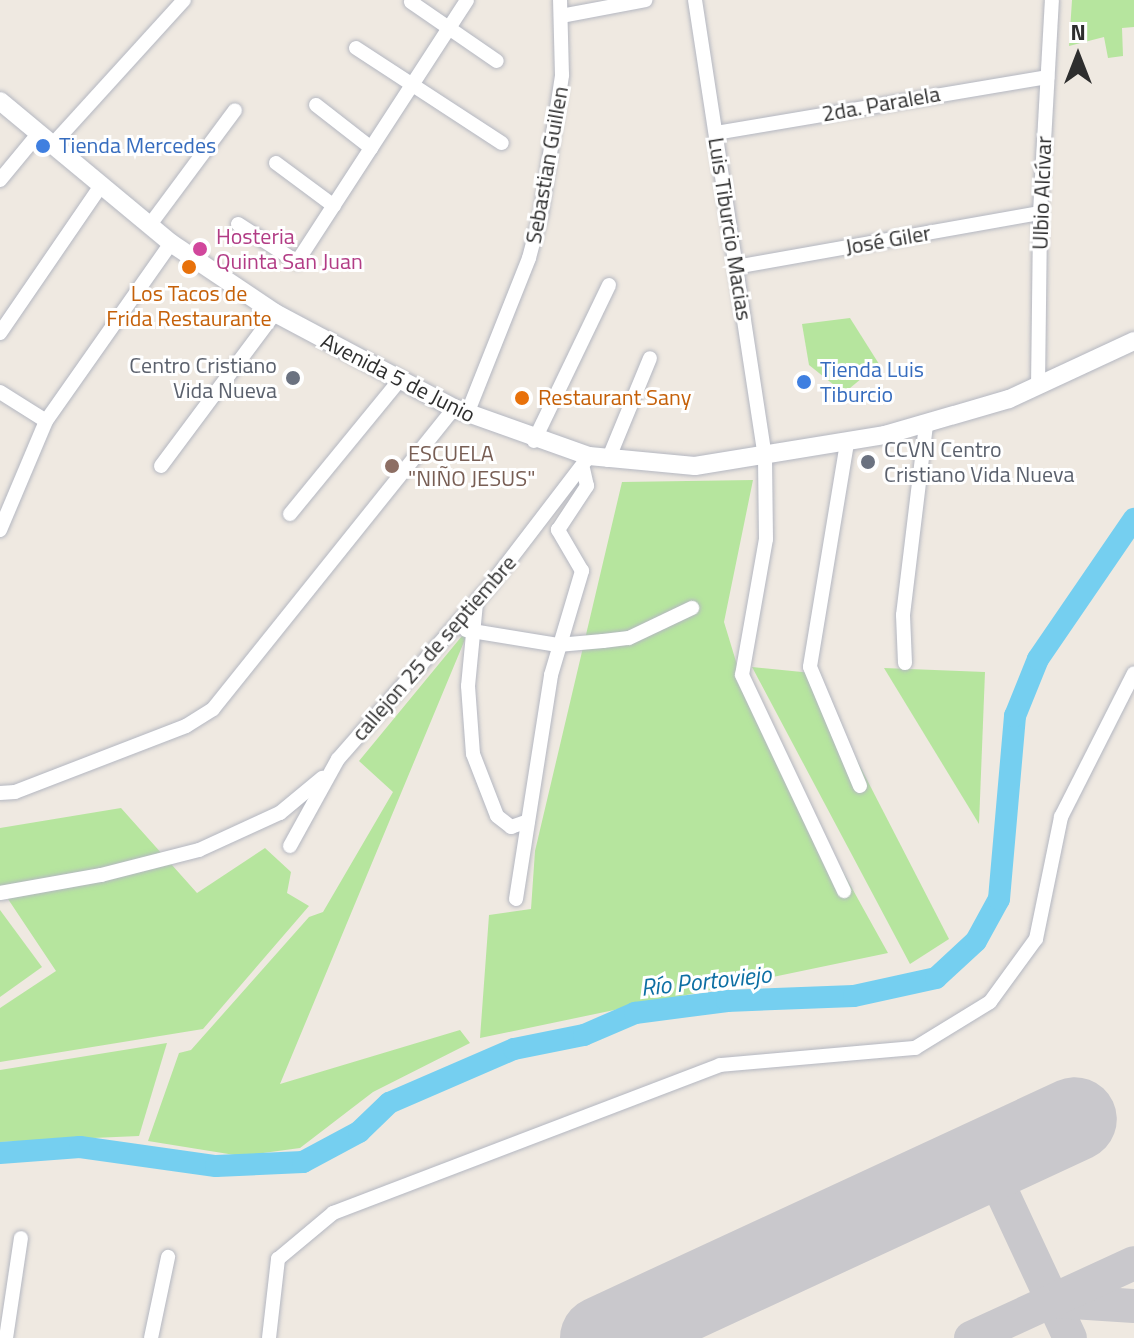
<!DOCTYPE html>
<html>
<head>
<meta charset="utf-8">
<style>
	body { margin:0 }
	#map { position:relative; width:1134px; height:1338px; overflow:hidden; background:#efe9e1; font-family:"Titillium Web",sans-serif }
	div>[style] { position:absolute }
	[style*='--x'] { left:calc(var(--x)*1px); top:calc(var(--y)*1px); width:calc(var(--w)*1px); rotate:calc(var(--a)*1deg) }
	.green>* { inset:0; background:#b6e59e }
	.river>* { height:22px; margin:-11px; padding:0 11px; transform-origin:11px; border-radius:11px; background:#75cff0 }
	.taxiway>* { height:34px; margin:-17px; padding:0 17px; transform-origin:17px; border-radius:17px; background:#c9c8cc }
	.runway>* { height:84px; margin:-42px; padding:0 42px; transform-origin:42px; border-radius:42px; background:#c9c8cc }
	.roads { filter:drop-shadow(0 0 2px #b4b7c1) drop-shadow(0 0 2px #b4b7c1) }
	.street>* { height:14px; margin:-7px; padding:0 7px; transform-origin:7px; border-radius:7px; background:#fff }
	.secondary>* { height:18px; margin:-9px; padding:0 9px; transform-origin:9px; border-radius:9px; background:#fff }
	.dots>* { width:22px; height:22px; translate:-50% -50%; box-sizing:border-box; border:4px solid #fff; border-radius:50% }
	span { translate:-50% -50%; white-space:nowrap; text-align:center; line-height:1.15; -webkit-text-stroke:6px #fff; paint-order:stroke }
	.street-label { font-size:22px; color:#2e2e2e }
	.shop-label { font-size:22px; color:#366cbe }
	.left { translate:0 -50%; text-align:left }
	.hotel-label { font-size:22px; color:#b23c85 }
	.food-label { font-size:22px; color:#c56008 }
	.worship-label { font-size:22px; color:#5b616d }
	.right { translate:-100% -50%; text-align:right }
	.education-label { font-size:22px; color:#785e54 }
	.water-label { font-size:24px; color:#0d6fa3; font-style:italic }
	.north { position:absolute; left:1038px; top:16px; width:80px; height:80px; -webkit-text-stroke:6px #fff; paint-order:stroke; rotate:0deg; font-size:22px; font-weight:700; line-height:32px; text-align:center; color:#2e2e2e }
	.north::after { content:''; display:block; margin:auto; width:28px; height:36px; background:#2e2e2e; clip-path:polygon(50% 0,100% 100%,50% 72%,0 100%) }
</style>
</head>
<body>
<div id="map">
	<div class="green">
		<div style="clip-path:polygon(1072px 0,1134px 0,1134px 27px,1122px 28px,1123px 56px,1108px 58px,1104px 37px,1069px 46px)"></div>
		<div style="clip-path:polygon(850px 318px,879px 364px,844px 393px,809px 365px,802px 324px)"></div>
		<div style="clip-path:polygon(753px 480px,724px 622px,748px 701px,888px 953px,480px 1038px,489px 915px,531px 909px,535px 851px,622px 482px)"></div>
		<div style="clip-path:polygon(471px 625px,280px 1084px,460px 1030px,470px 1043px,373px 1092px,300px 1148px,241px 1156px,148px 1141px,179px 1053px,191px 1050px,309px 917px,323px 912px,393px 792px,359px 761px)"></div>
		<div style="clip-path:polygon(752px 667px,812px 673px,949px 939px,910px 964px)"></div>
		<div style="clip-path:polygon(884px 668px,985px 672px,979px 824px)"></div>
		<div style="clip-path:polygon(121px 808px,197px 893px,265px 848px,291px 872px,287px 893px,309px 906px,203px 1029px,0 1062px,0 1008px,56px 971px,0 887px,0 828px)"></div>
		<div style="clip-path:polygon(0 910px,42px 967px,0 997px)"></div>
		<div style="clip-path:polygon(167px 1043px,139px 1136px,0 1142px,0 1070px)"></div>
	</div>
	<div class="river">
		<div style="--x:0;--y:1153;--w:80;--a:-4.3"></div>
		<div style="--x:80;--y:1147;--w:137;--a:8"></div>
		<div style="--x:216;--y:1166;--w:87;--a:-2.6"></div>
		<div style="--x:303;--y:1162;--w:64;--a:-28.2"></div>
		<div style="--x:359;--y:1132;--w:42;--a:-44"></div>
		<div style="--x:389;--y:1103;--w:136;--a:-23.4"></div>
		<div style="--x:514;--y:1049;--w:71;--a:-11.3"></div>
		<div style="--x:584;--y:1035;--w:56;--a:-23.3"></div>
		<div style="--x:635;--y:1013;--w:93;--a:-7.4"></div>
		<div style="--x:727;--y:1001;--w:127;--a:-2.3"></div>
		<div style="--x:854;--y:996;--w:84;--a:-12.4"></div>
		<div style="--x:936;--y:978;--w:54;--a:-42.8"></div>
		<div style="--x:976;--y:941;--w:48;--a:-61.3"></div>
		<div style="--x:999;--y:899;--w:184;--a:-85"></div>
		<div style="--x:1015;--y:716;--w:61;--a:-68"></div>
		<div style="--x:1038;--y:659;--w:170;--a:-55.6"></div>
	</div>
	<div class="taxiway">
		<div style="--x:987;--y:1160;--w:196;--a:65"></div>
		<div style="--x:1057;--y:1301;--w:77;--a:3.7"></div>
		<div style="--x:602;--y:1338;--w:1;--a:0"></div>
		<div style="--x:971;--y:1338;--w:179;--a:-24.7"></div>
	</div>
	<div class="runway">
		<div style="--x:602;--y:1338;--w:521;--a:-24.84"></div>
	</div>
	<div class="roads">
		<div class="street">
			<div style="--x:695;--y:0;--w:463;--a:81.3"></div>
			<div style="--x:765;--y:458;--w:81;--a:89.3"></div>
			<div style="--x:766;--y:539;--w:138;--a:100"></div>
			<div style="--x:742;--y:675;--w:239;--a:64.7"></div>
			<div style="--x:411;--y:2;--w:104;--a:34.5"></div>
			<div style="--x:561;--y:16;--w:86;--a:-10.7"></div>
			<div style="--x:356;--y:48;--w:174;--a:33.1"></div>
			<div style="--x:316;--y:105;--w:70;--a:38"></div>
			<div style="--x:716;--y:133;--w:336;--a:-9.6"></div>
			<div style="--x:52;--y:145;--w:196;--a:-47.7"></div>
			<div style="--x:276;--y:163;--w:72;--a:36.6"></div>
			<div style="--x:0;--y:180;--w:60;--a:-50.4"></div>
			<div style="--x:238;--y:224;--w:70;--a:32.8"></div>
			<div style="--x:297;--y:262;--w:312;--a:-57"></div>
			<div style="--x:149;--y:226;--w:144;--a:-53.4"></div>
			<div style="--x:736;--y:267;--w:309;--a:-10.1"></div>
			<div style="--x:0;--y:333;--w:177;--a:-55.6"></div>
			<div style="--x:1038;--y:387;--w:174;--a:-89.3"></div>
			<div style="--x:1040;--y:213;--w:213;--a:-86.8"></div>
			<div style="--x:0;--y:392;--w:54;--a:32.2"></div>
			<div style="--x:467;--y:414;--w:168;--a:-68.3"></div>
			<div style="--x:529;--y:258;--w:47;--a:-75.1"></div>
			<div style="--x:541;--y:213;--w:140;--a:-81.3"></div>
			<div style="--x:562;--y:75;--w:75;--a:-91.5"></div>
			<div style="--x:534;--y:441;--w:173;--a:-64.3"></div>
			<div style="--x:847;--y:443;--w:227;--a:99.4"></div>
			<div style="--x:810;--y:667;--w:129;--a:67.2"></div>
			<div style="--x:608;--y:460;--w:110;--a:-67.6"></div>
			<div style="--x:161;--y:466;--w:191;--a:-53.3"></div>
			<div style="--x:290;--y:514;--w:172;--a:-50.7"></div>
			<div style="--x:0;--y:530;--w:118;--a:-67.1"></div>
			<div style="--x:46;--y:421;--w:218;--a:-54.9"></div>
			<div style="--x:476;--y:603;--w:83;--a:95.5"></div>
			<div style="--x:468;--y:686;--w:68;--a:85.8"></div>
			<div style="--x:473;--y:754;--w:66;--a:68.8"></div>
			<div style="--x:497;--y:816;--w:18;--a:38"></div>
			<div style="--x:511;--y:827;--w:18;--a:-19"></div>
			<div style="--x:466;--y:630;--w:93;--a:9.3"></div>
			<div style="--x:558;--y:645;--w:45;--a:-5.1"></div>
			<div style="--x:603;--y:641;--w:26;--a:-7"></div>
			<div style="--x:629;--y:638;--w:70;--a:-25.5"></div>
			<div style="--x:905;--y:663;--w:48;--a:-92.4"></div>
			<div style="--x:903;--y:615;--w:191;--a:-83.1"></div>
			<div style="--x:0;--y:793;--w:15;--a:-4"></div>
			<div style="--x:15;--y:792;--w:183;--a:-21.1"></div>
			<div style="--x:186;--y:726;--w:32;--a:-32"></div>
			<div style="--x:213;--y:709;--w:386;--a:-51.3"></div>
			<div style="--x:290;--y:846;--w:99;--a:-61.1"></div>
			<div style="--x:338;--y:759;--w:229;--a:-48.7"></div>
			<div style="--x:489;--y:587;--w:165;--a:-52.6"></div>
			<div style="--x:0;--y:893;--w:103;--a:-10.1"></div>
			<div style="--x:101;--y:875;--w:101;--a:-14.3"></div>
			<div style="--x:199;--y:850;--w:89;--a:-24.6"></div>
			<div style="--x:280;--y:813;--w:55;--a:-39.8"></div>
			<div style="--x:516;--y:899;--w:227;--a:-81.1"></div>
			<div style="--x:551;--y:675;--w:109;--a:-73.4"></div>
			<div style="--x:582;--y:571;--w:48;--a:-120.3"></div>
			<div style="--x:558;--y:530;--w:53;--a:-56.6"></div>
			<div style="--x:587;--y:486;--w:17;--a:-103"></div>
			<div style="--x:6;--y:1338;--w:101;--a:-81.5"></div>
			<div style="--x:151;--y:1338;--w:83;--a:-78.1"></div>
			<div style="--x:269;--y:1338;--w:80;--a:-83.5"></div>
			<div style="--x:278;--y:1259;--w:72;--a:-39.9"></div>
			<div style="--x:333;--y:1213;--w:414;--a:-20.9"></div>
			<div style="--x:720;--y:1065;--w:196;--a:-5"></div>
			<div style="--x:915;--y:1048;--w:88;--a:-31.5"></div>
			<div style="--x:990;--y:1002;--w:78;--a:-53.9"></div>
			<div style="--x:1036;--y:939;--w:125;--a:-78.4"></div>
			<div style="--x:1061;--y:817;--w:161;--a:-63.1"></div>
		</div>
		<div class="secondary">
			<div style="--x:0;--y:101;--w:222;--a:39.7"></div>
			<div style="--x:171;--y:243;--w:125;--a:33.9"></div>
			<div style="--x:275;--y:313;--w:203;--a:28"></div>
			<div style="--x:454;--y:408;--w:143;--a:19.6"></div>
			<div style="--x:589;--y:456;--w:106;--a:5.4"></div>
			<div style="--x:695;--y:466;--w:193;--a:-9.3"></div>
			<div style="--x:885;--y:435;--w:129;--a:-16.2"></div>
			<div style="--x:1009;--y:399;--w:138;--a:-24.9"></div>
		</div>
	</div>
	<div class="dots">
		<div style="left:43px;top:146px;background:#3f7fe0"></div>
		<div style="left:200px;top:249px;background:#d1479c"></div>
		<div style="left:189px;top:267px;background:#e8710a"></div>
		<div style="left:293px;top:378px;background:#6b7280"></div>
		<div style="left:804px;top:382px;background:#3f7fe0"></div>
		<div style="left:522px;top:398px;background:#e8710a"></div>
		<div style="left:868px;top:462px;background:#6b7280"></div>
		<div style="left:392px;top:466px;background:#8d6e63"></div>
	</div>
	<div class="street-label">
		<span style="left:881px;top:104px;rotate:-10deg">2da. Paralela</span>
		<span style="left:547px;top:165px;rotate:-80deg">Sebastian Guillen</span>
		<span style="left:1042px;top:193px;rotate:-88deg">Ulbio Alcívar</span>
		<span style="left:730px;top:229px;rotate:81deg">Luis Tiburcio Macias</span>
		<span style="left:888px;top:240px;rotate:-10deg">José Giler</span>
		<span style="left:398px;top:378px;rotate:27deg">Avenida 5 de Junio</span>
		<span style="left:434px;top:648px;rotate:-49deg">callejon 25 de septiembre</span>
	</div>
	<div class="shop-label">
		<span class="left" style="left:59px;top:146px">Tienda Mercedes</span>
		<span class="left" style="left:820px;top:382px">Tienda Luis<br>Tiburcio</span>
	</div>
	<div class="hotel-label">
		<span class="left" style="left:216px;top:249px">Hosteria<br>Quinta San Juan</span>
	</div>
	<div class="food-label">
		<span style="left:189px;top:306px">Los Tacos de<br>Frida Restaurante</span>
		<span class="left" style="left:538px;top:398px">Restaurant Sany</span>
	</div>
	<div class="worship-label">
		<span class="right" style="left:277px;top:378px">Centro Cristiano<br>Vida Nueva</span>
		<span class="left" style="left:884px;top:462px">CCVN Centro<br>Cristiano Vida Nueva</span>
	</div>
	<div class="education-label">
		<span class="left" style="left:408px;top:466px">ESCUELA<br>"NIÑO JESUS"</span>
	</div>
	<div class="water-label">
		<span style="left:706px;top:981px;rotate:-6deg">Río Portoviejo</span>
	</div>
	<div class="north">N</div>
</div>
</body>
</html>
